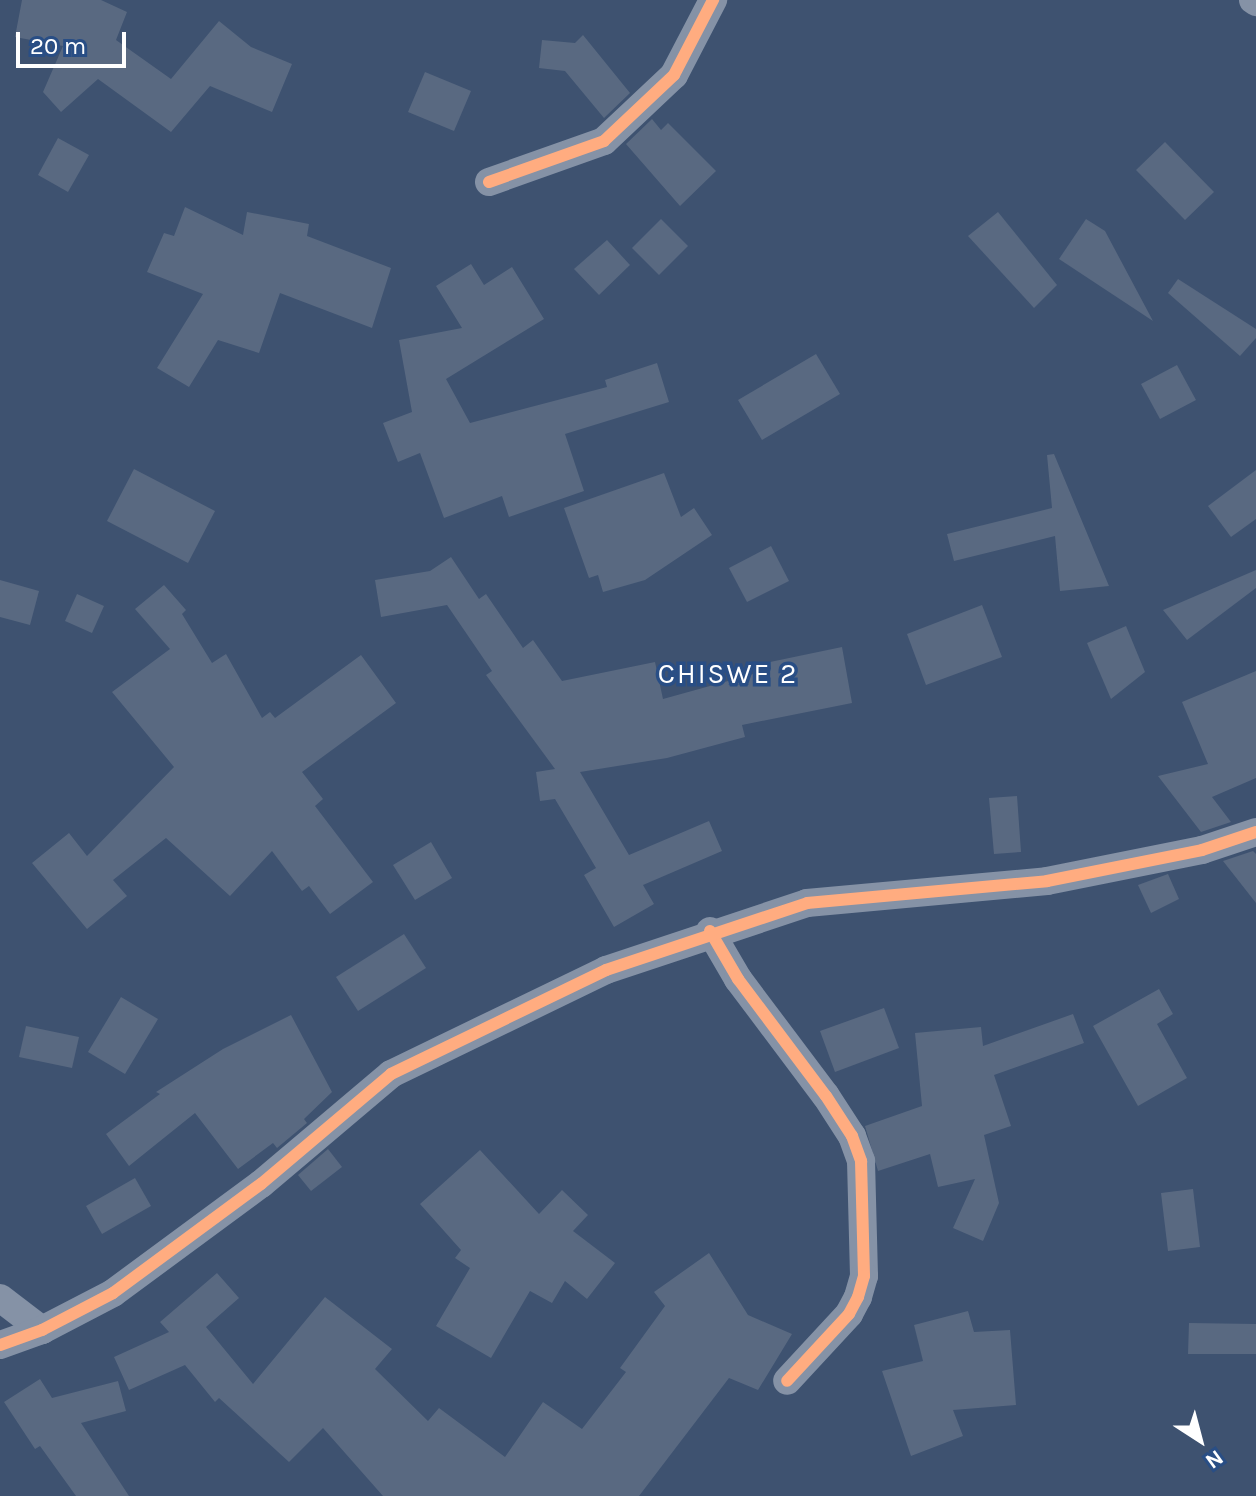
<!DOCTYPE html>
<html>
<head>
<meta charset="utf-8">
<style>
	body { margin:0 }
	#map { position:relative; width:1256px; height:1496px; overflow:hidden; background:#3e5270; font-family:Karla,sans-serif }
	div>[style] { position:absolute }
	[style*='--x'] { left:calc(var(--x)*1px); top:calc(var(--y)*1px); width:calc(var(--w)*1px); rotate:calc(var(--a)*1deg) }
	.building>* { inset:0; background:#596981 }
	.minor>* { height:28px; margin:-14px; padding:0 14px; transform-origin:14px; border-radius:14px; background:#8592a6 }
	.cycleway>* { height:12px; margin:-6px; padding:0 6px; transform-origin:6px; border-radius:6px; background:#ffac80 }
	span { translate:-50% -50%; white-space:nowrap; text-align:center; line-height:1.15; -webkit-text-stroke:7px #294e85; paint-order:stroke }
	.quarter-label { font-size:28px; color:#fff; letter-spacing:2px }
	.north { position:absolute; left:1160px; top:1400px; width:80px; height:80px; -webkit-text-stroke:6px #294e85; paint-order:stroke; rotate:144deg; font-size:22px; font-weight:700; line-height:32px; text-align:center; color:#fff }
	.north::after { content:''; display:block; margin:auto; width:28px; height:36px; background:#fff; clip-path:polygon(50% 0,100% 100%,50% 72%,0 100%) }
	.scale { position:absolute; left:16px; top:32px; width:110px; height:36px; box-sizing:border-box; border:4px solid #fff; border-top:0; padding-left:10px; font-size:24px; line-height:28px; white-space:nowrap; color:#fff; -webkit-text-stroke:6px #294e85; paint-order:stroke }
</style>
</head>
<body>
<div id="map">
	<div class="building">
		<div style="clip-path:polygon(22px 0,101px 0,127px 12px,116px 40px,171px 79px,219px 21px,251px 47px,292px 64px,272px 112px,210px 86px,171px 132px,98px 79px,61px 112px,43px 92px,63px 46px,15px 37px)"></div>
		<div style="clip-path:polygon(583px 35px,630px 93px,604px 118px,565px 71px,539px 68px,542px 40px,575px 43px)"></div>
		<div style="clip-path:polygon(425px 72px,471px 91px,454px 131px,408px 112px)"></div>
		<div style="clip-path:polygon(652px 119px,661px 130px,668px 123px,716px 171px,680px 206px,626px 144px)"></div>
		<div style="clip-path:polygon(58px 138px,89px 155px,68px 192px,38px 175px)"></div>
		<div style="clip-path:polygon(1165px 142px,1214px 192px,1185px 220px,1136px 170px)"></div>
		<div style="clip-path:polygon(185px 207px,243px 235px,247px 212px,309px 224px,307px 236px,391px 268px,372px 328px,280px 293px,259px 353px,218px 340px,189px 387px,157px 368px,203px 294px,147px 272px,164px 233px,174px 236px)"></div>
		<div style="clip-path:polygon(998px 212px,1057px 285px,1034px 308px,968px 236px)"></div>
		<div style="clip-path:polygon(661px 219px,688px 246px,659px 275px,632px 248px)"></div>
		<div style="clip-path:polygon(1086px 219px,1105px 231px,1153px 321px,1059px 259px)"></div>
		<div style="clip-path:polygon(607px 240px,630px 265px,599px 295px,574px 269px)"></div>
		<div style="clip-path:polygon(471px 264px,484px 285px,512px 267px,544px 319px,446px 379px,470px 423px,607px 387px,605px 380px,657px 363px,669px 402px,565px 434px,584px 491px,509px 517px,502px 496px,444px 518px,420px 453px,398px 462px,383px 423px,412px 412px,399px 340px,462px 328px,436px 286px)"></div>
		<div style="clip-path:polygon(1178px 279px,1256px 329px,1256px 338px,1240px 356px,1168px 293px)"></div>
		<div style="clip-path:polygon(816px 354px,840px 394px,762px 440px,738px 400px)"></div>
		<div style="clip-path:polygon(1177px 365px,1196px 400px,1160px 419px,1141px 384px)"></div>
		<div style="clip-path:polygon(1054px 454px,1109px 586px,1060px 591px,1055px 536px,954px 561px,947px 534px,1052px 508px,1047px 455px)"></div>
		<div style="clip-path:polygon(134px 469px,215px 511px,188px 563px,107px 521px)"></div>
		<div style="clip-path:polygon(1256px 470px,1256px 519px,1231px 537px,1208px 506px)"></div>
		<div style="clip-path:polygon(664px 473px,681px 517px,694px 508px,712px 535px,645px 580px,603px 592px,598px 575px,589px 578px,564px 508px)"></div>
		<div style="clip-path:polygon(771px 546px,789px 581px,747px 602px,729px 568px)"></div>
		<div style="clip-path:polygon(451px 557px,479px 599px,486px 594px,523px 648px,533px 640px,562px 681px,655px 662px,663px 699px,771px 669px,770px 662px,842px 647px,852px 703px,742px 725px,745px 737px,667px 758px,580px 772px,629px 855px,709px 821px,722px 851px,643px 885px,654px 904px,614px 927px,584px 875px,596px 868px,555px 799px,540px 801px,536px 772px,555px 769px,486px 675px,492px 671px,447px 605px,381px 617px,375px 580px,430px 571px)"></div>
		<div style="clip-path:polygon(1256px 570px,1256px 588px,1187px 640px,1163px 610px)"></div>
		<div style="clip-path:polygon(0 580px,39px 591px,30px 625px,0 617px)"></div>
		<div style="clip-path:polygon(164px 585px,186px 610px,182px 614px,212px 663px,226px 654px,262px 718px,270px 712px,275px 718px,361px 655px,396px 703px,302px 772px,323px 799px,315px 806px,373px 882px,330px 914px,309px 886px,302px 891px,272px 851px,230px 896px,166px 838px,113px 880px,127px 896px,87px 929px,32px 863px,69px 833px,87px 856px,174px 767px,112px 692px,170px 649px,135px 609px)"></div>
		<div style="clip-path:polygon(77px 594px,104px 606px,92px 633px,65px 621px)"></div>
		<div style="clip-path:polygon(982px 605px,1002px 657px,926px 685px,907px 634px)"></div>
		<div style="clip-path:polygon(1126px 626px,1145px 672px,1111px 699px,1087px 643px)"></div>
		<div style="clip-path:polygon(1256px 671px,1256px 778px,1212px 797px,1231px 822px,1201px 832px,1158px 776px,1208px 764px,1182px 702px)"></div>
		<div style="clip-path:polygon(1017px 796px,1021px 852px,994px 854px,989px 798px)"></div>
		<div style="clip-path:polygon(431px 842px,452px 878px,415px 900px,393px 865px)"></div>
		<div style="clip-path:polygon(1253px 851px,1256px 854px,1256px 903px,1223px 861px)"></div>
		<div style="clip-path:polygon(1168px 874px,1179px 899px,1151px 913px,1138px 885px)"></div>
		<div style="clip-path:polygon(404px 934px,426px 968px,358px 1011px,336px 977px)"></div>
		<div style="clip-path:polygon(1159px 989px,1173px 1014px,1157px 1024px,1187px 1078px,1138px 1106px,1093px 1026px)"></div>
		<div style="clip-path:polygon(121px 997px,158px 1019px,125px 1074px,88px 1052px)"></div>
		<div style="clip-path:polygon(884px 1008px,899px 1048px,835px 1072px,820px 1031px)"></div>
		<div style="clip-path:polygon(1073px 1014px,1084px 1043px,994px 1075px,1011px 1126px,984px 1135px,999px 1203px,983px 1241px,953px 1228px,975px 1179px,938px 1187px,930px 1154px,878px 1171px,865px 1126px,922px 1106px,915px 1033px,981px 1027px,983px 1046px)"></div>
		<div style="clip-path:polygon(291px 1015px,332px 1092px,304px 1119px,307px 1123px,277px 1148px,273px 1143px,238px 1169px,195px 1113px,129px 1166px,106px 1134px,160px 1094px,156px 1092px,223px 1049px)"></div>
		<div style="clip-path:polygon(26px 1026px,79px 1037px,72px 1068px,19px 1057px)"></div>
		<div style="clip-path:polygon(328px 1149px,342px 1167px,311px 1191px,298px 1175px)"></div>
		<div style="clip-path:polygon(480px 1150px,539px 1214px,562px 1190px,588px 1215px,573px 1231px,615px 1263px,587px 1299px,565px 1281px,552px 1303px,530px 1291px,491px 1358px,436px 1326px,470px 1268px,455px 1258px,461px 1250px,420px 1204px)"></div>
		<div style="clip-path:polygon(135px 1178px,151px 1206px,102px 1234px,86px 1206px)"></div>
		<div style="clip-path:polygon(1193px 1189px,1200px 1247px,1168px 1251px,1161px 1193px)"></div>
		<div style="clip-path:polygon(709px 1253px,748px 1315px,792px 1334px,758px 1390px,729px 1378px,639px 1496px,383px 1496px,323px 1428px,289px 1462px,219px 1398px,215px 1402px,185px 1365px,129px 1390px,114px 1357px,169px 1332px,160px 1322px,217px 1273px,239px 1298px,206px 1327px,253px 1384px,325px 1297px,392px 1349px,375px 1369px,428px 1421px,439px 1408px,505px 1457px,543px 1402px,582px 1429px,626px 1372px,620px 1368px,665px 1306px,654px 1292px)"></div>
		<div style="clip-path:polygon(968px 1311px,974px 1332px,1010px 1330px,1016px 1405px,953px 1410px,963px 1436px,911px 1456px,882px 1371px,923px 1361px,914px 1325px)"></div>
		<div style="clip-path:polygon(1189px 1323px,1256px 1324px,1256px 1354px,1188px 1354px)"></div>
		<div style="clip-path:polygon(40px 1379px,52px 1398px,118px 1381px,126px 1411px,81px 1423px,129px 1496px,76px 1496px,40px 1446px,35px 1449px,4px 1402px)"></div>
	</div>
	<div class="minor">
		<div style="--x:1253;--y:0;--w:4;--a:34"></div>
		<div style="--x:489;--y:182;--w:122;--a:-19.6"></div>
		<div style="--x:604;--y:141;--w:96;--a:-43.3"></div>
		<div style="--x:674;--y:75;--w:85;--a:-62.5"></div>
		<div style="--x:710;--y:931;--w:56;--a:59.7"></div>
		<div style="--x:738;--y:979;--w:146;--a:53.1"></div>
		<div style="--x:826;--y:1096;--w:48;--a:57"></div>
		<div style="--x:852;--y:1136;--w:27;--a:70"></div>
		<div style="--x:861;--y:1161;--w:115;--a:88.5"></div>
		<div style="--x:864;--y:1276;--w:22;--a:106"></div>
		<div style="--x:858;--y:1297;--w:19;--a:118"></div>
		<div style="--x:849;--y:1314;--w:91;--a:132.8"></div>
		<div style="--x:0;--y:1298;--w:53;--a:37.3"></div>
		<div style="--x:0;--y:1345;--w:45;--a:-19.7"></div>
		<div style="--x:42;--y:1330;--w:80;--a:-27.5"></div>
		<div style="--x:113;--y:1293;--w:184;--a:-36.4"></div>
		<div style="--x:261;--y:1184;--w:170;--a:-40.2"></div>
		<div style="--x:391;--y:1074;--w:239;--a:-25.8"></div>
		<div style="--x:606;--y:970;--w:212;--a:-18.4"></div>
		<div style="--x:807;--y:903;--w:241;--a:-5.2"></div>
		<div style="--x:1047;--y:881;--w:158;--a:-11.3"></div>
		<div style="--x:1202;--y:850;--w:57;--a:-18.4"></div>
	</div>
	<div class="cycleway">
		<div style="--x:489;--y:182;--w:122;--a:-19.6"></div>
		<div style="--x:604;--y:141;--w:96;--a:-43.3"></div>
		<div style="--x:674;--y:75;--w:85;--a:-62.5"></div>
		<div style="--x:710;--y:931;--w:56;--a:59.7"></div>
		<div style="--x:738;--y:979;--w:146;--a:53.1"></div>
		<div style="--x:826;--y:1096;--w:48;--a:57"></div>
		<div style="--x:852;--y:1136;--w:27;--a:70"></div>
		<div style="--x:861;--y:1161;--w:115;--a:88.5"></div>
		<div style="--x:864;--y:1276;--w:22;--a:106"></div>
		<div style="--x:858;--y:1297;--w:19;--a:118"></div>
		<div style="--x:849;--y:1314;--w:91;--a:132.8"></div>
		<div style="--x:0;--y:1345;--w:45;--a:-19.7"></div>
		<div style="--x:42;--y:1330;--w:80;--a:-27.5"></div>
		<div style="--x:113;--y:1293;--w:184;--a:-36.4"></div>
		<div style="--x:261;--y:1184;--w:170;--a:-40.2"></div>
		<div style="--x:391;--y:1074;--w:239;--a:-25.8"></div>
		<div style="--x:606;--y:970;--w:212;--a:-18.4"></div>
		<div style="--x:807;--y:903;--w:241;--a:-5.2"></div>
		<div style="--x:1047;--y:881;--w:158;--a:-11.3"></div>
		<div style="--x:1202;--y:850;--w:57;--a:-18.4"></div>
	</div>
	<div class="quarter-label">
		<span style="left:728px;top:674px">CHISWE 2</span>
	</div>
	<div class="north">N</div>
	<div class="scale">20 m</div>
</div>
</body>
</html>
